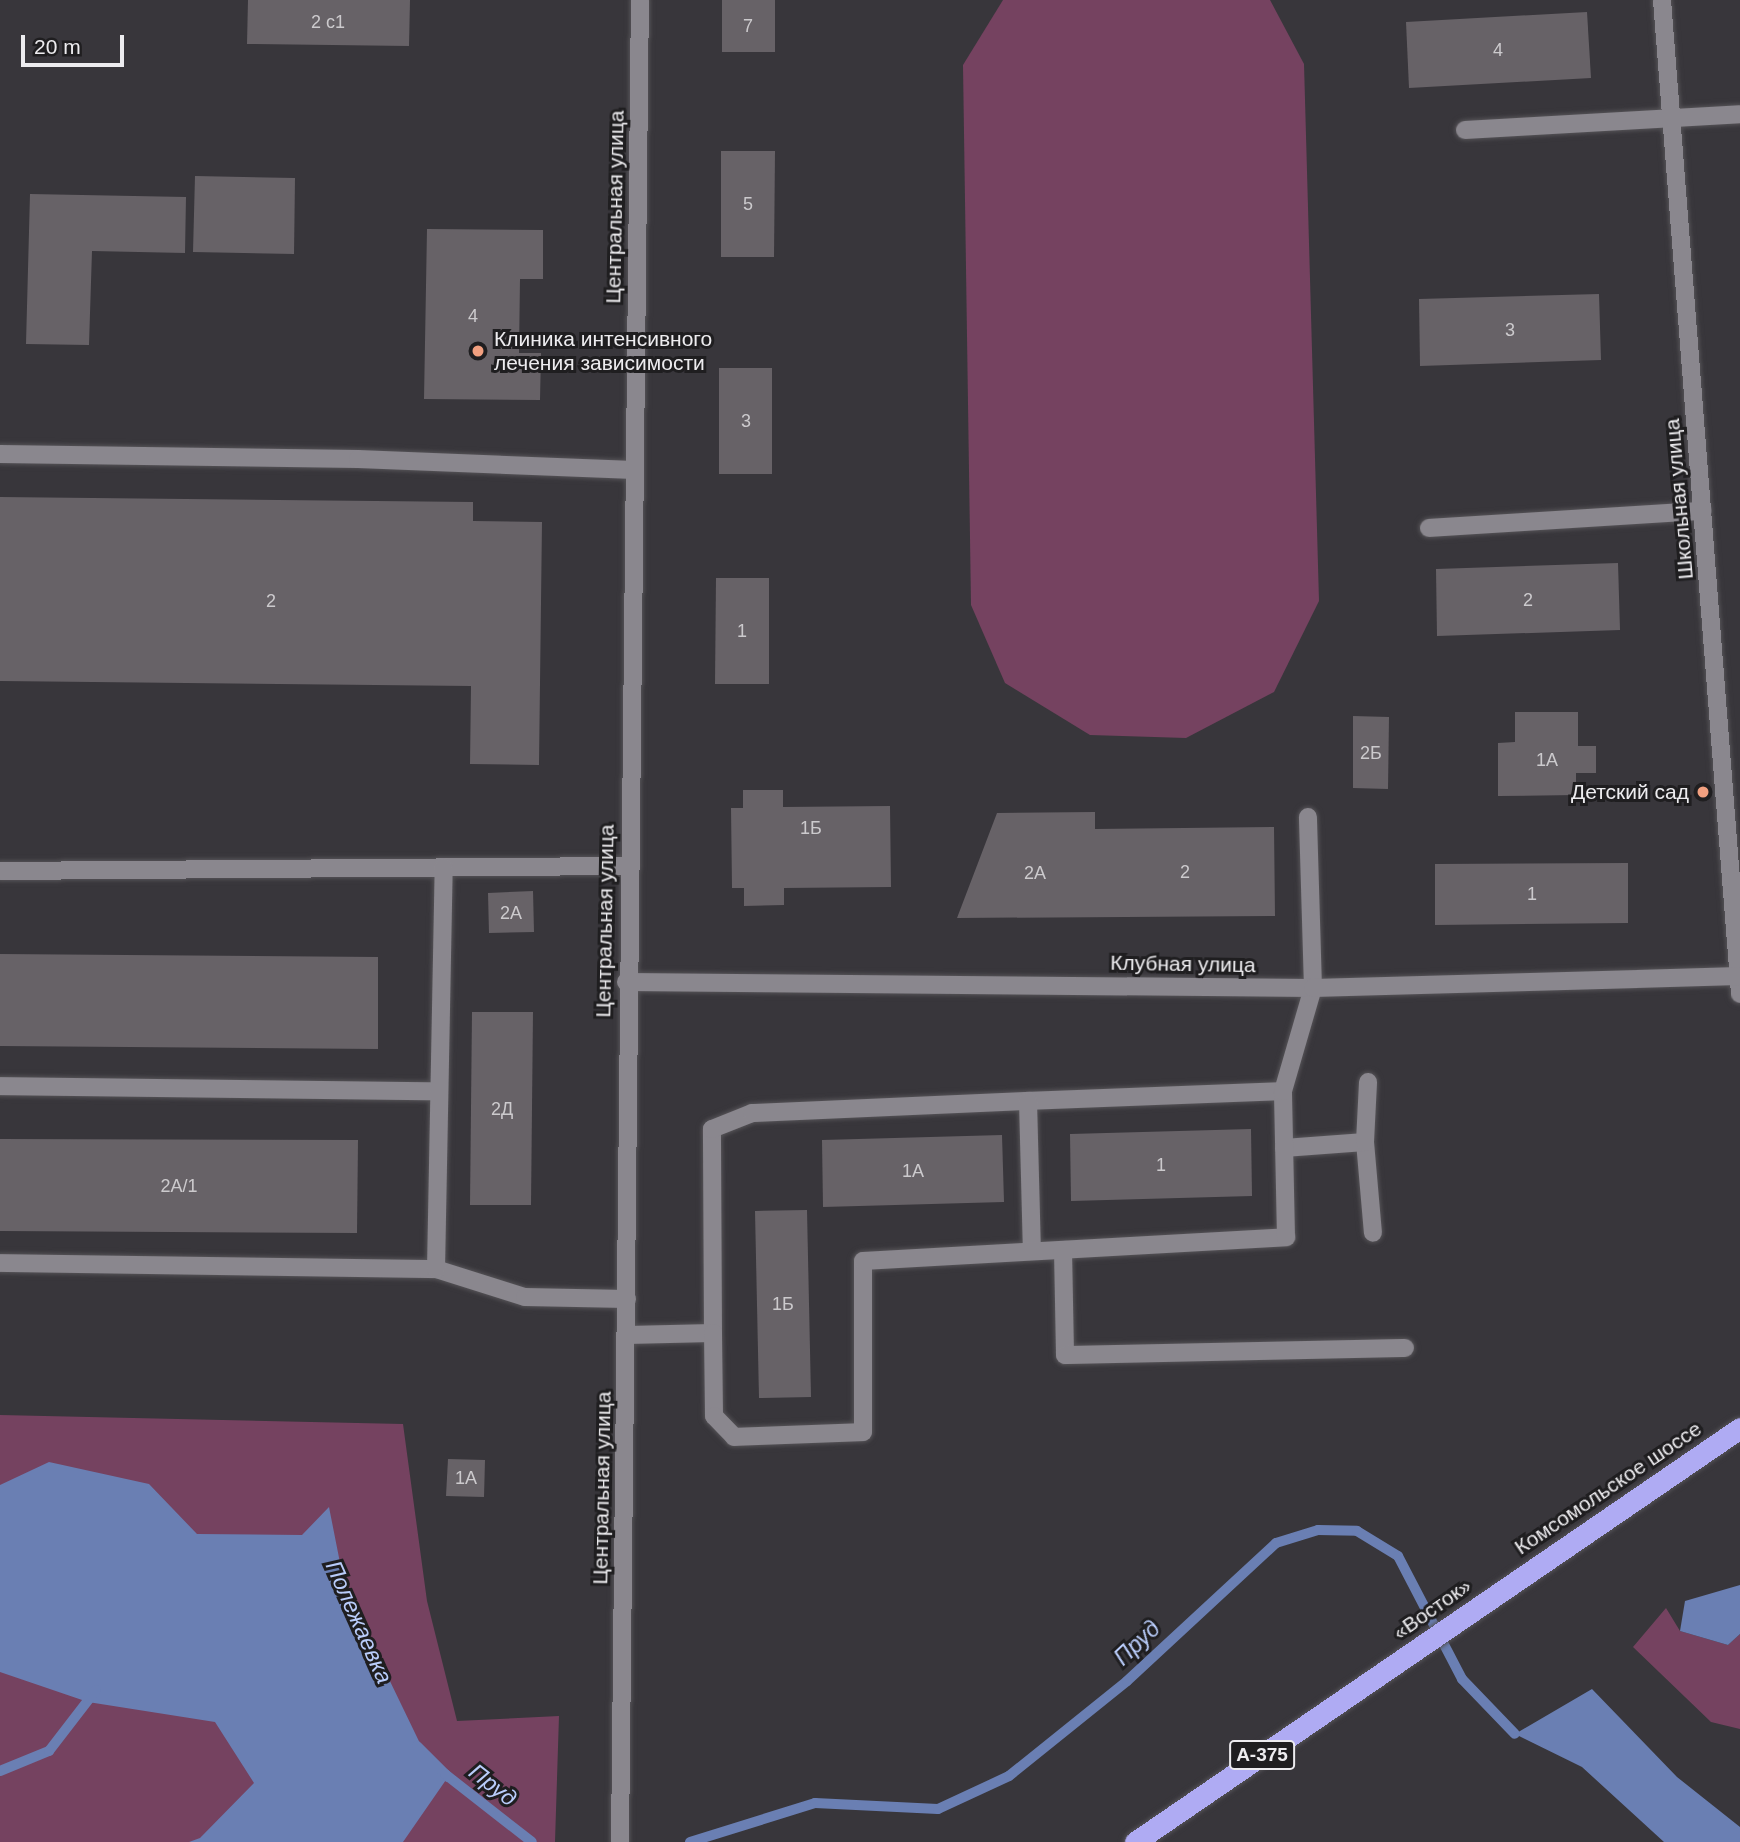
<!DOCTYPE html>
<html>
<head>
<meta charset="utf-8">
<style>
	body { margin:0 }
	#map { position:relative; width:1740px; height:1842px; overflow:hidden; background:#38363b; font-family:Arial,sans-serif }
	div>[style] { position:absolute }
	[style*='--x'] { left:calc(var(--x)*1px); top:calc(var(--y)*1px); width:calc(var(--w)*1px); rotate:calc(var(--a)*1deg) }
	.green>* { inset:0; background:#754260 }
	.water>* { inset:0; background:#6a7fb3 }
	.stream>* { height:10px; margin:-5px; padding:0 5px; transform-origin:5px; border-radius:5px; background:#6a7fb3 }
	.building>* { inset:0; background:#676267 }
	.roads { filter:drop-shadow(0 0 2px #555357) drop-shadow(0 0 2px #555357) }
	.lane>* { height:18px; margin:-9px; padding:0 9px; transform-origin:9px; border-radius:9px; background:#8a878e }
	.street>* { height:18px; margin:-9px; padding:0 9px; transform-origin:9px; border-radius:9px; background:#8a878e }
	.highway>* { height:21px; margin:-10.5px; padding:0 10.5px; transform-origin:10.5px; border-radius:10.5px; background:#afabf3 }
	.dots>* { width:19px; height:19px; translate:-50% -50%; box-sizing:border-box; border:4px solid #1f1e20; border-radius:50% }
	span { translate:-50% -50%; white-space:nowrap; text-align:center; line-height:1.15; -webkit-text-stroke:6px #1f1e20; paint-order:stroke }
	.number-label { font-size:18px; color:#cccacd }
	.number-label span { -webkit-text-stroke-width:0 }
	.shield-label span { padding:2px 5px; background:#1f1e20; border:2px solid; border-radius:5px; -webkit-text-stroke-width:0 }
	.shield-label { font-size:19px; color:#edecef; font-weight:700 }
	.street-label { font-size:21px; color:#edecef }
	.poi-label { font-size:21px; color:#edecef }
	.left { translate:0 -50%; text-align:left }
	.right { translate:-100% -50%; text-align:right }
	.water-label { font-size:23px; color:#b9ccfa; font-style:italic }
	.scale { position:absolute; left:21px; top:35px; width:103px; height:32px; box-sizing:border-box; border:4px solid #edecef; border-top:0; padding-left:9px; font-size:21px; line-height:24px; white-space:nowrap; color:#edecef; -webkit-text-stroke:5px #1f1e20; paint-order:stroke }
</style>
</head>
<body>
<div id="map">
	<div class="green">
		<div style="clip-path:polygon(1003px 0,1270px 0,1304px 64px,1319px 601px,1274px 692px,1186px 738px,1090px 735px,1005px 683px,971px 605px,963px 65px)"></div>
		<div style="clip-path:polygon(0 1415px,403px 1424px,427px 1601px,457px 1721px,559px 1716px,555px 1842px,0 1842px)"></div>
		<div style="clip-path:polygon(1666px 1608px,1680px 1631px,1728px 1645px,1740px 1634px,1740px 1729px,1711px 1722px,1633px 1647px)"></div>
	</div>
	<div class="water">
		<div style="clip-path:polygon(49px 1462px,149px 1484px,197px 1534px,302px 1535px,329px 1507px,345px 1588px,429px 1762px,448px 1777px,403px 1842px,189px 1842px,200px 1838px,254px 1783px,215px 1722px,88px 1702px,0 1672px,0 1485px)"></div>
		<div style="clip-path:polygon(1740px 1585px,1740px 1634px,1728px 1645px,1680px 1631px,1685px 1601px)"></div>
		<div style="clip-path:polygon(1592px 1689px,1677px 1777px,1740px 1827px,1740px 1842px,1664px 1842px,1582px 1767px,1515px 1734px)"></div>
	</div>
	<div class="stream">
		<div style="--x:417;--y:1746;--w:44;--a:45"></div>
		<div style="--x:0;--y:1771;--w:53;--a:-22.2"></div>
		<div style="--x:49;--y:1751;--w:77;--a:-52.4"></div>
		<div style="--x:445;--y:1774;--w:110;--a:38"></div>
		<div style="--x:690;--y:1842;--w:131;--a:-17.3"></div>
		<div style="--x:815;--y:1803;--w:123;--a:2.8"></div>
		<div style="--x:938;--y:1809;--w:78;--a:-24.9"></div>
		<div style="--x:1009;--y:1776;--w:151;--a:-38.8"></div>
		<div style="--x:1127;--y:1681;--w:203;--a:-42.8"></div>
		<div style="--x:1276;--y:1543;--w:44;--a:-17.2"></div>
		<div style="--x:1318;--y:1530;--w:39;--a:1"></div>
		<div style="--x:1357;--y:1531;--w:48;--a:31.4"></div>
		<div style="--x:1398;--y:1556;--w:139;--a:62.5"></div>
		<div style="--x:1462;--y:1679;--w:76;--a:46.1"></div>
	</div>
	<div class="building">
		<div style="clip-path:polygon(248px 0,410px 0,409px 46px,247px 44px)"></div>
		<div style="clip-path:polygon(722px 0,775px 0,775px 52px,722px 52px)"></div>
		<div style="clip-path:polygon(1587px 12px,1591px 78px,1409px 88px,1406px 22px)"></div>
		<div style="clip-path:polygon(721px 151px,775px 151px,774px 257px,721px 257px)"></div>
		<div style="clip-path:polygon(195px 176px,295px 178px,294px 254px,193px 252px)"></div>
		<div style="clip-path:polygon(30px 194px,186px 197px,185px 253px,92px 251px,89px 345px,26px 344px)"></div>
		<div style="clip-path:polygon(427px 229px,543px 230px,543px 279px,520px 279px,519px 353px,541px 353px,540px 400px,424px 399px)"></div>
		<div style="clip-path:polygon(1599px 294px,1601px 360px,1420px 366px,1419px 299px)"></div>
		<div style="clip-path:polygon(719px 368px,772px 368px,772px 474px,719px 474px)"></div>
		<div style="clip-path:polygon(0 497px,473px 502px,473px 521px,542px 522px,539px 765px,470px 764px,471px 686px,0 681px)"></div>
		<div style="clip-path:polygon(1618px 563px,1620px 630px,1437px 636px,1436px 569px)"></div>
		<div style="clip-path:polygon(716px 578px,769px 578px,769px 684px,715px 684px)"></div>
		<div style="clip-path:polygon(1515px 712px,1578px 712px,1578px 746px,1596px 746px,1596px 773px,1576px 773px,1576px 795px,1498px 796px,1498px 743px,1515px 742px)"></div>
		<div style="clip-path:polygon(1353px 716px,1389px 717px,1388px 789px,1353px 788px)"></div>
		<div style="clip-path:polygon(743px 790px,783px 790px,783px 807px,890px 806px,891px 887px,784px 888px,784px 905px,744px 906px,744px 888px,732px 888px,731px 808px,743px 808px)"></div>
		<div style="clip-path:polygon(1095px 812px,1095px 829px,1274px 827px,1275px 916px,957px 918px,997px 813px)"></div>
		<div style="clip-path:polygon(1628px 863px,1628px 923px,1435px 925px,1435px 864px)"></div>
		<div style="clip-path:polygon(533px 891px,534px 932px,489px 933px,488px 893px)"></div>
		<div style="clip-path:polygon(0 954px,378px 957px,378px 1049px,0 1046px)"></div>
		<div style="clip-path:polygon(472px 1012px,533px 1012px,531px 1205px,470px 1205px)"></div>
		<div style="clip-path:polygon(1251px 1129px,1252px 1196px,1071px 1201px,1070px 1134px)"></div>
		<div style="clip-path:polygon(1002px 1135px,1004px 1202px,823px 1207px,822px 1140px)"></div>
		<div style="clip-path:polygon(0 1139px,358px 1140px,357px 1233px,0 1231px)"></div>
		<div style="clip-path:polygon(807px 1210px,811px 1397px,759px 1398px,755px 1211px)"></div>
		<div style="clip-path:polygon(448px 1459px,485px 1460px,484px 1497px,446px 1496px)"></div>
	</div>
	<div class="roads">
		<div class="lane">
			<div style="--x:1465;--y:130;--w:275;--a:-3.3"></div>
			<div style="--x:0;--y:454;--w:358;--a:0.8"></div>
			<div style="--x:358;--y:459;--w:276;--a:2.3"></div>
			<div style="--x:1429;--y:528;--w:274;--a:-3.6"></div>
			<div style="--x:0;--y:871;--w:628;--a:-0.46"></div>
			<div style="--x:0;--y:1086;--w:439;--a:0.7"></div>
			<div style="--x:1028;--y:1101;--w:255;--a:-2.2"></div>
			<div style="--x:1365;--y:1142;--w:91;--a:85"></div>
			<div style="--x:1284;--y:1148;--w:81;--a:-4.2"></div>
			<div style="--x:1365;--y:1142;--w:60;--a:-87.1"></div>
			<div style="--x:1063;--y:1250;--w:105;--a:88.9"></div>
			<div style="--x:1065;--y:1355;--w:340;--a:-1.2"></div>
			<div style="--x:0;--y:1263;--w:436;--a:0.8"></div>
			<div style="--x:436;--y:1269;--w:93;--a:17.5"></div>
			<div style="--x:525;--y:1297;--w:102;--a:1.1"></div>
			<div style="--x:436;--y:1269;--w:402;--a:-88.9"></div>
			<div style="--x:713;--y:1333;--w:204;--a:-90.3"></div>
			<div style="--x:712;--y:1129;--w:43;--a:-21.8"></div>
			<div style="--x:752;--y:1113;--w:276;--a:-2.5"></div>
			<div style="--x:1028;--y:1101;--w:150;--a:88.5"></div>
			<div style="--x:627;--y:1335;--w:86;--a:-1.3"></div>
			<div style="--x:713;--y:1333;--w:83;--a:89.3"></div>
			<div style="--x:714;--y:1416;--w:29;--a:46"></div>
			<div style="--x:734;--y:1437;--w:129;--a:-2.2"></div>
			<div style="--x:863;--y:1432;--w:171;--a:-90"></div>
			<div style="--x:863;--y:1261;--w:424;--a:-3.2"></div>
			<div style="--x:1286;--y:1237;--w:146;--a:-91.2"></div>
			<div style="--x:1283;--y:1091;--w:107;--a:-73.8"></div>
			<div style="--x:1313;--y:988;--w:171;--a:-91.7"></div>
		</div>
		<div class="street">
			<div style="--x:1662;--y:0;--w:997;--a:85.51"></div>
			<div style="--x:626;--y:982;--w:687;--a:0.5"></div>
			<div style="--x:1313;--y:988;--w:426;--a:-1.6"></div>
			<div style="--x:620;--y:1842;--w:1842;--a:-89.38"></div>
		</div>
		<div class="highway">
			<div style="--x:1135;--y:1842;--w:733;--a:-34.38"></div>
		</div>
	</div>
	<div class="dots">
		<div style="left:478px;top:351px;background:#f2a080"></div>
		<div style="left:1703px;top:792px;background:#f2a080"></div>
	</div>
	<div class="number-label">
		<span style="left:328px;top:22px">2 с1</span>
		<span style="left:748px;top:26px">7</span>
		<span style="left:1498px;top:50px">4</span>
		<span style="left:748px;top:204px">5</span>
		<span style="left:473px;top:316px">4</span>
		<span style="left:1510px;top:330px">3</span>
		<span style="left:746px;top:421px">3</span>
		<span style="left:1528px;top:600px">2</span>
		<span style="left:271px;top:601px">2</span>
		<span style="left:742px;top:631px">1</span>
		<span style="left:1371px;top:753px">2Б</span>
		<span style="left:1547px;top:760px">1А</span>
		<span style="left:811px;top:828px">1Б</span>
		<span style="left:1185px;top:872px">2</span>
		<span style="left:1035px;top:873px">2А</span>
		<span style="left:1532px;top:894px">1</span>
		<span style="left:511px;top:913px">2А</span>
		<span style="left:502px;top:1109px">2Д</span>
		<span style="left:1161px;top:1165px">1</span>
		<span style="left:913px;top:1171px">1А</span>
		<span style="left:179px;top:1186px">2А/1</span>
		<span style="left:783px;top:1304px">1Б</span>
		<span style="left:466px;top:1478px">1А</span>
	</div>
	<div class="shield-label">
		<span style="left:1262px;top:1755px">А-375</span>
	</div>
	<div class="street-label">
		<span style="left:615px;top:207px;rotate:-89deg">Центральная улица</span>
		<span style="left:1679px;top:499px;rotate:-95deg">Школьная улица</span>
		<span style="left:605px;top:921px;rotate:-89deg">Центральная улица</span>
		<span style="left:1183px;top:964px;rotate:1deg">Клубная улица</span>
		<span style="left:602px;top:1488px;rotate:-89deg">Центральная улица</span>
		<span style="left:1608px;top:1488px;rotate:-34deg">Комсомольское шоссе</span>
		<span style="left:1432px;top:1609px;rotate:-35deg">«Восток»</span>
	</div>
	<div class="poi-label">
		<span class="left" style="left:494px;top:351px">Клиника интенсивного<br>лечения зависимости</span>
		<span class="right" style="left:1689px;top:792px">Детский сад</span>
	</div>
	<div class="water-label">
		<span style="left:359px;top:1622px;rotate:66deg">Полежаевка</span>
		<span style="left:1137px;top:1643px;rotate:-43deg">Пруд</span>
		<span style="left:493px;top:1785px;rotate:38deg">Пруд</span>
	</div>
	<div class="scale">20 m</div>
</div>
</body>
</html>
